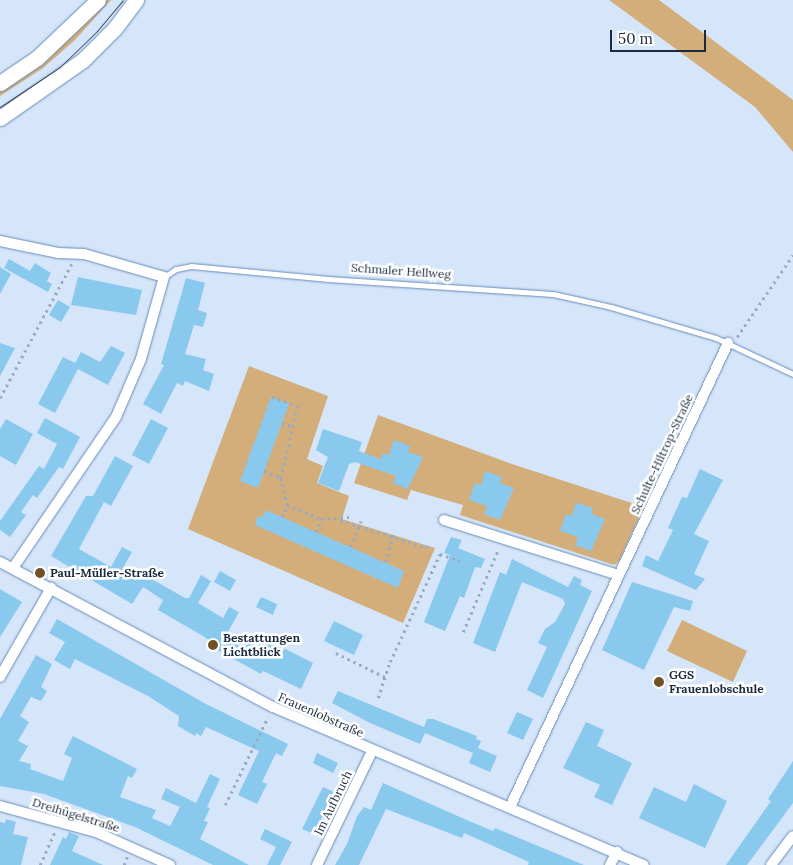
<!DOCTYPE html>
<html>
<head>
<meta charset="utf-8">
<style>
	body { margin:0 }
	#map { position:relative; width:793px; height:865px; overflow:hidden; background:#d5e5fa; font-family:Lora,serif }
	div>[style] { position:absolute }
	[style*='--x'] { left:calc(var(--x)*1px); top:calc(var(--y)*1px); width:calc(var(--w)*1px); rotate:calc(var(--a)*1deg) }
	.green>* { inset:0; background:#d3ae7b }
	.building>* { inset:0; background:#8ac9ee }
	.path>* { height:2.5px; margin-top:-1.25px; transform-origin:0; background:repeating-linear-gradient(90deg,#9babbf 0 2.5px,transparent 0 6.5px) }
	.roads { filter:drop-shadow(0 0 1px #668bba) drop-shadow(0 0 1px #668bba) }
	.lane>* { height:5px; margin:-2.5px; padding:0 2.5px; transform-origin:2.5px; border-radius:2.5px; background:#fff }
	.street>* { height:10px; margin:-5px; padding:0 5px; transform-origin:5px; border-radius:5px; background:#fff }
	.secondary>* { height:15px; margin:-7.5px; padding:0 7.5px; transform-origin:7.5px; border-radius:7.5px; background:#fff }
	.tram>* { height:1px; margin:-0.5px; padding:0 0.5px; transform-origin:0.5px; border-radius:0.5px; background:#3b4a5d }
	.dots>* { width:14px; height:14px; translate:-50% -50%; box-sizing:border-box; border:2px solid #fff; border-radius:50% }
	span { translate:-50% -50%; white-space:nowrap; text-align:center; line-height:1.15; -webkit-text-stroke:5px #fff; paint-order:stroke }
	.street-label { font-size:12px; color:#1b2a3d }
	.poi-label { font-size:12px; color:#1b2a3d; font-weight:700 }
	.left { translate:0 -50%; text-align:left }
	.scale { position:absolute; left:610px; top:30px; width:96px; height:22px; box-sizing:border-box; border:2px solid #1b2a3d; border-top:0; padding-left:6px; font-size:15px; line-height:18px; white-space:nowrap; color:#1b2a3d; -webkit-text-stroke:4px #fff; paint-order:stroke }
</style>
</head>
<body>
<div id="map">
	<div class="green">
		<div style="clip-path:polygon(106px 0,111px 0,75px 40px,43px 68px,0 96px,0 90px,82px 25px)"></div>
		<div style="clip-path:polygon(609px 0,659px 0,793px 100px,793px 152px,755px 107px)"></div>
		<div style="clip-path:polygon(249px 366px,328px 396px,307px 459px,323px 466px,317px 483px,349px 496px,342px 519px,435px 548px,403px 623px,188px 529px)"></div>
		<div style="clip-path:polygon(378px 415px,512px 464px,644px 507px,619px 561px,614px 565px,460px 515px,463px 505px,411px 490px,407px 500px,354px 483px)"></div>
		<div style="clip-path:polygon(682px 620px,747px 651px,733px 682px,667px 651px)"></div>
	</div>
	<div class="building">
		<div style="clip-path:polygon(9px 259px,30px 271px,35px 263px,51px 273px,47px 281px,52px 284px,48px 292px,4px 268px)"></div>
		<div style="clip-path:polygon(0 267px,11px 274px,0 294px)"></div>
		<div style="clip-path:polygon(78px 277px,142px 290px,136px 315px,71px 305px)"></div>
		<div style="clip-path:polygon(186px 278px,205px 283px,198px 310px,207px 313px,203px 327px,194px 325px,185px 354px,206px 359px,203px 370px,214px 374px,209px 391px,185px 381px,183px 386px,177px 383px,161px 414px,143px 404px,164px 365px,161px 364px)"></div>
		<div style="clip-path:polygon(58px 300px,70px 307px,61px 322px,49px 315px)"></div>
		<div style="clip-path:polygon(0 343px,15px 348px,0 376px)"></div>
		<div style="clip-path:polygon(111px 346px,125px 353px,108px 385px,78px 369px,55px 413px,38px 404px,63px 357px,75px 363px,81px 352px,100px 362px)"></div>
		<div style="clip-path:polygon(271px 397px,289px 404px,258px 488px,240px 481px)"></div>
		<div style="clip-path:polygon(45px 418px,80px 437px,63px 469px,59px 467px,37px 498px,33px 495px,21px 512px,26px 515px,10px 537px,0 530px,0 521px,39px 466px,44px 469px,57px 444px,37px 433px)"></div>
		<div style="clip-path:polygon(6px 419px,33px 434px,16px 465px,0 456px,0 429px)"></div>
		<div style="clip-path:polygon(151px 419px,168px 428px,149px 464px,132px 455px)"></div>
		<div style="clip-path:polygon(323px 429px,362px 442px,359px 451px,381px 459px,383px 453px,389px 455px,394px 440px,410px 446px,408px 452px,423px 457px,408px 489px,393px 483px,396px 476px,355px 462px,349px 464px,339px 491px,318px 483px,328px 457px,316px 450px)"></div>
		<div style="clip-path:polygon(115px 456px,133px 466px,111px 506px,104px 502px,79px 549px,111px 567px,122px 547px,132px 552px,119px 575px,141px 573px,185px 598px,189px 598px,201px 575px,211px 581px,198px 603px,223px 618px,229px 607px,239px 612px,228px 632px,258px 646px,262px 637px,313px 663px,301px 689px,263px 671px,261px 674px,208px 645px,210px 641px,203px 636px,158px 610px,163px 600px,143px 587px,132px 604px,51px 556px,86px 496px,93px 496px)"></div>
		<div style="clip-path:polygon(700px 469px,723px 480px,694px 534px,709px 541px,694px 574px,705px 579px,696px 590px,642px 566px,646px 555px,658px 561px,673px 530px,668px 528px,682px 497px,687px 498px)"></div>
		<div style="clip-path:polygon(485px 471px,502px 477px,500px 483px,514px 488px,500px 520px,484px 514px,487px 506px,469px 500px,475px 483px,481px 485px)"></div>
		<div style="clip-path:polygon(576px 503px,593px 508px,591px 514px,605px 519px,591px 551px,575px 545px,578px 537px,560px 531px,566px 514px,572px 516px)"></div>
		<div style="clip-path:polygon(266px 510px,404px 571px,398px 588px,255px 525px,258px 516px,263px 517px)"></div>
		<div style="clip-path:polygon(451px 537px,462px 540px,458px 548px,485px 559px,481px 568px,475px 567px,464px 598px,460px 596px,445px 631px,424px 622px,450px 555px,444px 553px)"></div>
		<div style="clip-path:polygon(512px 559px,568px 587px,574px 576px,582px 580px,580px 585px,592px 591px,543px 698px,527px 690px,547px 647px,538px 643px,545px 629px,555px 622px,565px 604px,563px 599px,522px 582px,495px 652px,473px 643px,500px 572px,506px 575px)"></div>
		<div style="clip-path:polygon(220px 571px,236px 580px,230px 591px,214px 582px)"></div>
		<div style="clip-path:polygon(632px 582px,693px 601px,690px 611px,674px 607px,644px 670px,602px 650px)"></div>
		<div style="clip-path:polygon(0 589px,22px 602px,0 637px)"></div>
		<div style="clip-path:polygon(261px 597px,277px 604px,273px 615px,256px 607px)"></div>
		<div style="clip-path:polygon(57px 619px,204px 703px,288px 744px,282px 756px,276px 753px,262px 782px,267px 784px,257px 804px,238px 795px,259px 751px,206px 727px,201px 736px,196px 733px,195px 736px,178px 726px,179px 716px,148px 696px,75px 659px,70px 669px,54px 660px,65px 642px,49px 633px)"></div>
		<div style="clip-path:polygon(334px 621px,363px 635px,354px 655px,324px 641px)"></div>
		<div style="clip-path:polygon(36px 655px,52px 664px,41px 687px,47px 691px,41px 701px,31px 697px,20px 716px,29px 722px,18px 741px,28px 746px,19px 761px,31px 764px,30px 769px,63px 781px,72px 758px,64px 754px,73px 736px,137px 769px,132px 778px,128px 776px,120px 797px,156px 810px,152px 818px,170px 826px,180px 807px,161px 799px,166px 788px,196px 803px,210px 774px,220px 779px,207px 807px,210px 808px,204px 821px,208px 822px,200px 839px,249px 865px,213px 865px,135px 827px,44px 794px,0 786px,0 719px)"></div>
		<div style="clip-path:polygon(338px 691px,424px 727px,427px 719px,433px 719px,477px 736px,476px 739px,481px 741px,478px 748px,497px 756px,490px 772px,469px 763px,473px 753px,425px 733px,420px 744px,370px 723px,332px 703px)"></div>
		<div style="clip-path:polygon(517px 712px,533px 719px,523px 740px,507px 733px)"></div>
		<div style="clip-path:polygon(586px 722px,604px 730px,597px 746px,632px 763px,612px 805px,594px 797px,600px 785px,563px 768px)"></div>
		<div style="clip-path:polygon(317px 753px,338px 763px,333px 773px,313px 763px)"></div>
		<div style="clip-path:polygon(793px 761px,793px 803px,747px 865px,726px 865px,771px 801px,768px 799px)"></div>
		<div style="clip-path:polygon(383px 783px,469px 821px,493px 831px,495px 828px,584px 865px,528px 865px,529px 862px,464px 833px,462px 838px,386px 809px,359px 865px,335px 865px,347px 844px,357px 816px,364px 807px,371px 810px)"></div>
		<div style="clip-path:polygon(694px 784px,727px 801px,705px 848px,639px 818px,654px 787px,686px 802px)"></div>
		<div style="clip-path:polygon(323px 787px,334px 792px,314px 834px,302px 829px)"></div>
		<div style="clip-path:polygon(6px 819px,16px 822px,13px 834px,28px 837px,21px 865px,0 865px,0 822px,5px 823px)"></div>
		<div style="clip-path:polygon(265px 829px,292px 842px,280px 865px,267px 865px,276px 847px,260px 839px)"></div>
		<div style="clip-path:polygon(69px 832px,79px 836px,72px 851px,103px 865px,50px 865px,63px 837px,66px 839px)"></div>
	</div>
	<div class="path">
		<div style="--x:737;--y:337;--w:99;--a:-55.7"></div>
		<div style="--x:272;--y:397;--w:28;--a:19"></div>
		<div style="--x:298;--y:406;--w:74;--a:103.3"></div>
		<div style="--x:281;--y:478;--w:28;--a:77"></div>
		<div style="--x:287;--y:505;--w:37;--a:22"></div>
		<div style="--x:321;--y:519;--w:28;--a:-4"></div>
		<div style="--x:0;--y:398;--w:153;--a:-61.9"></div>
		<div style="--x:282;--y:423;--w:9;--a:18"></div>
		<div style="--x:264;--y:471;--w:18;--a:22"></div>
		<div style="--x:282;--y:517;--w:13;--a:-67"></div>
		<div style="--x:340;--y:520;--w:91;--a:17.8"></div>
		<div style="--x:427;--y:548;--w:6;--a:-72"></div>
		<div style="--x:316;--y:532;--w:14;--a:-69"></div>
		<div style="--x:350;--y:547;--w:28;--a:-67"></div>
		<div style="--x:385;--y:562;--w:32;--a:-72"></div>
		<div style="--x:463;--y:632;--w:89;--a:-66.9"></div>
		<div style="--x:336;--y:653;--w:55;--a:26.1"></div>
		<div style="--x:378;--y:698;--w:38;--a:-72"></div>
		<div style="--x:390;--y:662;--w:119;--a:-65.2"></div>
		<div style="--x:440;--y:554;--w:21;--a:19"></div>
		<div style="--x:225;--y:805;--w:98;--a:-64"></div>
		<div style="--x:40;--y:865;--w:36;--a:-66"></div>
		<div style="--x:124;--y:865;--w:9;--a:-69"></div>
	</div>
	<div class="roads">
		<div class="lane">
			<div style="--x:164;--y:277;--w:14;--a:-34"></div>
			<div style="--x:176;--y:269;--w:15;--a:-11"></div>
			<div style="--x:191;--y:266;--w:138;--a:5.4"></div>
			<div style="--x:328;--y:279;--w:225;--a:3.8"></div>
			<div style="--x:553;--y:294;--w:59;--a:12.6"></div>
			<div style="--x:611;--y:307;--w:109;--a:16.4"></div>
			<div style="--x:716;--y:338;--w:85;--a:25.1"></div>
		</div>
		<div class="street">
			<div style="--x:0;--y:241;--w:59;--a:11.7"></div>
			<div style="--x:58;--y:253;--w:26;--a:2"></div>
			<div style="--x:84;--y:254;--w:83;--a:16"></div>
			<div style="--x:164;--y:277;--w:85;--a:105.7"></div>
			<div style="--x:141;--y:359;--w:63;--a:113.3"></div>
			<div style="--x:116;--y:417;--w:183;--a:124.3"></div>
			<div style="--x:444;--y:520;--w:182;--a:17.5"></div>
			<div style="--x:0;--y:562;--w:309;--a:28"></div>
			<div style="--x:273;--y:707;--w:403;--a:23.1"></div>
			<div style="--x:0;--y:677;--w:103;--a:-60.2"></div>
			<div style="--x:0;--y:806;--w:99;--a:15.2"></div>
			<div style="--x:96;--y:832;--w:81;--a:24"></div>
			<div style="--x:510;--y:807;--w:513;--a:-64.83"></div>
			<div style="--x:317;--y:865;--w:127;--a:-64.2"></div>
			<div style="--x:610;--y:865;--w:15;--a:-62"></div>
			<div style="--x:771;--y:865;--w:36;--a:-53"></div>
		</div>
		<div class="secondary">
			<div style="--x:0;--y:83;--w:45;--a:-34"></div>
			<div style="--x:37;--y:58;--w:84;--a:-43.6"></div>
			<div style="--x:0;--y:118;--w:101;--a:-34.9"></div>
			<div style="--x:83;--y:60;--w:45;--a:-45"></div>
			<div style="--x:115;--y:28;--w:35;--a:-53"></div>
		</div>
	</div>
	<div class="tram">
		<div style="--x:0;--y:107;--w:72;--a:-33.7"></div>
		<div style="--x:60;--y:67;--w:52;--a:-44.2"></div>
		<div style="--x:97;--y:31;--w:40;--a:-50"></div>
	</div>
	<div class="dots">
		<div style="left:40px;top:573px;background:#705226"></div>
		<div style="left:213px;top:645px;background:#705226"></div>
		<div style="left:659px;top:682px;background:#705226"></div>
	</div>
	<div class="street-label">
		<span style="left:401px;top:271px;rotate:4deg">Schmaler Hellweg</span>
		<span style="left:662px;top:454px;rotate:-65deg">Schulte-Hiltrop-Straße</span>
		<span style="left:321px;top:715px;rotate:24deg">Frauenlobstraße</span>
		<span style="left:333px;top:803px;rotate:-64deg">Im Aufbruch</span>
		<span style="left:76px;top:815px;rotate:17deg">Dreihügelstraße</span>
	</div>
	<div class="poi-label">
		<span class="left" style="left:50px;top:573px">Paul-Müller-Straße</span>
		<span class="left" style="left:223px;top:645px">Bestattungen<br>Lichtblick</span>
		<span class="left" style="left:669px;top:682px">GGS<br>Frauenlobschule</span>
	</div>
	<div class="scale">50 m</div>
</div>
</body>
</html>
